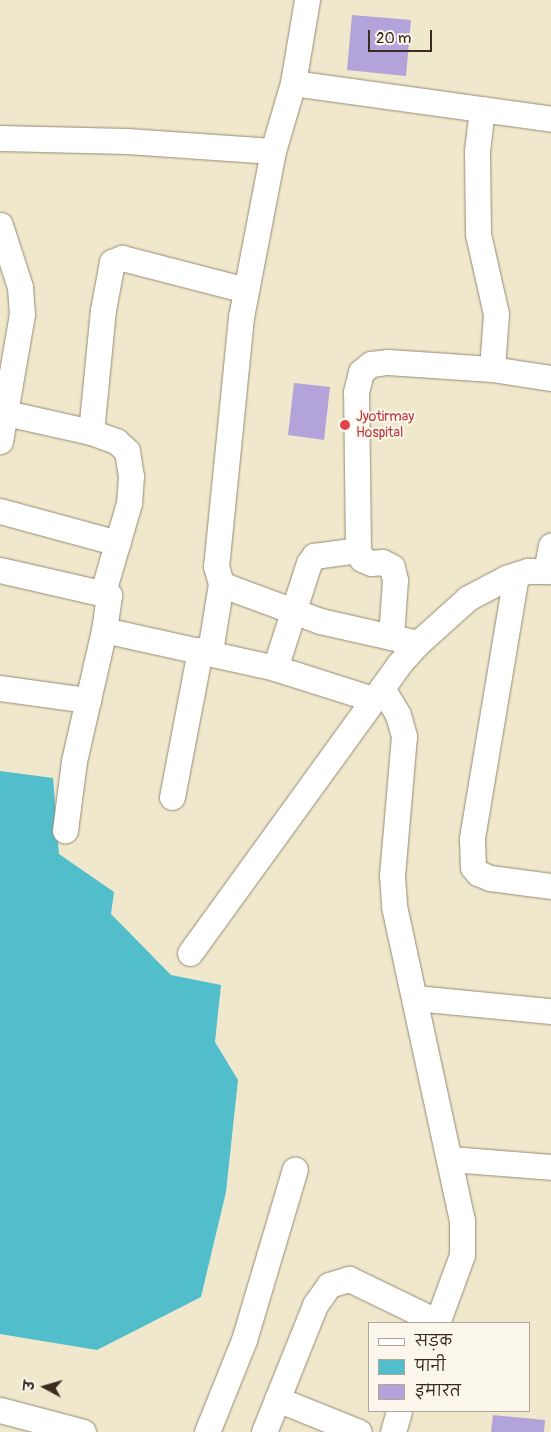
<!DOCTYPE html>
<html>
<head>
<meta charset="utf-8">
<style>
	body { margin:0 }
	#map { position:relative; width:551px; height:1432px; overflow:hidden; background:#f0e8cc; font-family:Pangolin,"Playpen Sans Deva",sans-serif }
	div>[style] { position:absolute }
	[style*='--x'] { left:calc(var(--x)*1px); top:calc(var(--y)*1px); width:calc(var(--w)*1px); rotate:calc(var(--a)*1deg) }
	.water>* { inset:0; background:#52becc }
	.building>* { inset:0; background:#b2a3db }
	.roads { filter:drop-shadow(0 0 1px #968975) drop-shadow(0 0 1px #968975) }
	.minor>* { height:25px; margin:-12.5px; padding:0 12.5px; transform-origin:12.5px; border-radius:12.5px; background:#fff }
	.dots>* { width:14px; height:14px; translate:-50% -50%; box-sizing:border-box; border:2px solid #fbf7ec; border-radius:50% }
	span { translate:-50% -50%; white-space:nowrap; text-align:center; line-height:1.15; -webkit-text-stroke:4px #fbf7ec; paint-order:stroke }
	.health-label { font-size:14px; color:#be3a42 }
	.left { translate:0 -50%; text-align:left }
	.legend { position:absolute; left:368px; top:1322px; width:162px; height:90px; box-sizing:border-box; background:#fbf7ec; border:1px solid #aea59a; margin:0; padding:6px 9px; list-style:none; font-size:15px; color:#3b2a1e }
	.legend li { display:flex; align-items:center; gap:10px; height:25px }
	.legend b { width:25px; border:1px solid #aea59a }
	.north { position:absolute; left:20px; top:1362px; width:50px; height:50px; -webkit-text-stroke:4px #fbf7ec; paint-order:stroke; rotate:276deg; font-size:14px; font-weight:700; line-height:20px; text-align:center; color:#3b2a1e }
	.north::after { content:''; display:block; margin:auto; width:18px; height:22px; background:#3b2a1e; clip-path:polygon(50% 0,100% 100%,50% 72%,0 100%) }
	.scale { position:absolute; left:368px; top:30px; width:64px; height:22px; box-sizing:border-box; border:2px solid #3b2a1e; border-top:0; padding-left:6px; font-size:15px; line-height:18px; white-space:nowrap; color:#3b2a1e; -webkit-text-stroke:4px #fbf7ec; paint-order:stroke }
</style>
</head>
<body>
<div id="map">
	<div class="water">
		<div style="clip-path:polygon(0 771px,53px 778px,59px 854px,114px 892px,111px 914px,171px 975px,221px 985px,215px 1042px,238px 1080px,226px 1192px,201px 1297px,97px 1350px,0 1334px)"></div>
	</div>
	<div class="building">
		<div style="clip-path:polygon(352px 15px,411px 20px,406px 76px,347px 70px)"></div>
		<div style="clip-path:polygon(294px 383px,330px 387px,324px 440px,288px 435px)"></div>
		<div style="clip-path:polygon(493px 1415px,545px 1420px,544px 1432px,491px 1432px)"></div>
	</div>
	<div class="roads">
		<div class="minor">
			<div style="--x:307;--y:0;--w:84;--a:99.6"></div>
			<div style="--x:293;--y:83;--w:71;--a:106.4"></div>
			<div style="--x:273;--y:151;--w:169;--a:100.9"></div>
			<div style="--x:241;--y:317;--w:250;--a:95.7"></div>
			<div style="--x:216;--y:566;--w:19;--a:74"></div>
			<div style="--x:221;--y:584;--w:19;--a:21"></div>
			<div style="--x:239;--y:591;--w:86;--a:20.3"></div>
			<div style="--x:320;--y:621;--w:100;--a:12.7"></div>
			<div style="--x:293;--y:83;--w:260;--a:7.9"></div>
			<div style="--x:482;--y:109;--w:42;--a:96.8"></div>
			<div style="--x:477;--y:151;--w:83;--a:89.3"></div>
			<div style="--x:478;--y:234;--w:82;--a:77.3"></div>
			<div style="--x:496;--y:314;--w:55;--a:94.2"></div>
			<div style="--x:0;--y:138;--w:127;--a:1.4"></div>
			<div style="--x:127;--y:141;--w:146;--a:3.9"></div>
			<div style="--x:0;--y:225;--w:65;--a:72.1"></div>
			<div style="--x:20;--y:287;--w:27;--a:86"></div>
			<div style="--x:22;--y:314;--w:129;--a:99.8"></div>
			<div style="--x:6;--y:413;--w:87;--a:12.6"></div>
			<div style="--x:91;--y:432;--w:27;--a:20"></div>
			<div style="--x:116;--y:441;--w:15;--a:42"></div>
			<div style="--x:127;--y:451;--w:25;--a:81"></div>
			<div style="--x:131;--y:476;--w:27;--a:94"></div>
			<div style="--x:129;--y:503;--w:93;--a:106.3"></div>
			<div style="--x:91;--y:432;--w:123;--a:-84.4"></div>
			<div style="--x:103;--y:310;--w:49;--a:-79.4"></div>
			<div style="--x:112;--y:262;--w:11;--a:-22"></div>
			<div style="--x:122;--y:258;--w:128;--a:14.5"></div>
			<div style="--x:0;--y:511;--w:122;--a:15.2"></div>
			<div style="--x:0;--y:570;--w:112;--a:12.9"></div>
			<div style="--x:109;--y:595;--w:35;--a:98"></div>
			<div style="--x:104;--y:630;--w:134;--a:102.9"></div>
			<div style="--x:74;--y:761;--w:70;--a:97.4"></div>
			<div style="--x:546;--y:571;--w:26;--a:-79"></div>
			<div style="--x:516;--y:575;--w:268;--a:99.5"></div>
			<div style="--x:472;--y:839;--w:28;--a:88"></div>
			<div style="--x:473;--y:867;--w:8;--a:50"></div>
			<div style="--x:478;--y:873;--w:13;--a:23"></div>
			<div style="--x:490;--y:878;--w:62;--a:7.5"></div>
			<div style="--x:104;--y:630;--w:175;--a:12.5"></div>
			<div style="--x:275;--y:668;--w:103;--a:17.6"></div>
			<div style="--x:391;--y:637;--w:57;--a:-86"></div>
			<div style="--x:395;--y:580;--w:13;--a:-103"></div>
			<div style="--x:392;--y:567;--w:11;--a:-153"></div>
			<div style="--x:382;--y:562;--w:11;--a:175"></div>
			<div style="--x:371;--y:563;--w:10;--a:-156"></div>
			<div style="--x:362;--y:559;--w:10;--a:-114"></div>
			<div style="--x:358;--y:550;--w:158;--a:-90.7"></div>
			<div style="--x:356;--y:392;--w:21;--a:-76"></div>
			<div style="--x:361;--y:372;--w:13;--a:-39"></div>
			<div style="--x:371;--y:364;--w:17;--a:-7"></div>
			<div style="--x:388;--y:362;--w:104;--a:3.9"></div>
			<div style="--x:492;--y:369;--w:60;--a:8.7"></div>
			<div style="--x:210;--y:651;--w:68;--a:-80.7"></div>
			<div style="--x:275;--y:668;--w:110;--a:-72.1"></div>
			<div style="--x:309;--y:563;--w:9;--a:-54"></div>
			<div style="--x:314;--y:556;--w:44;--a:-7.8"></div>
			<div style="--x:0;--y:688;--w:89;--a:7.8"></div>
			<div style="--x:382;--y:688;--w:31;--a:59"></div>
			<div style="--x:398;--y:715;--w:22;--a:74"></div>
			<div style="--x:404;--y:736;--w:140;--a:94.9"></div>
			<div style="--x:392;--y:875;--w:31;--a:86"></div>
			<div style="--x:394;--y:906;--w:321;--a:77.8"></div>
			<div style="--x:462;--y:1220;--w:35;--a:90"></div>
			<div style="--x:462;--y:1255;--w:72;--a:110.2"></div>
			<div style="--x:172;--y:797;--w:150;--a:-79.2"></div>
			<div style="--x:190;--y:953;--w:357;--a:-54.1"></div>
			<div style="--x:399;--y:664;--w:28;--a:-48"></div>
			<div style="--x:418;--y:643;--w:67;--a:-42"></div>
			<div style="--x:468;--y:598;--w:43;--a:-27.8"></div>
			<div style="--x:506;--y:578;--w:23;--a:-18"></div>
			<div style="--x:528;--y:571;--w:23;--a:0"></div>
			<div style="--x:415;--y:998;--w:137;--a:5.5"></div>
			<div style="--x:450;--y:1159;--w:101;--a:4.5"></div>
			<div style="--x:277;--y:1399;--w:88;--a:21.9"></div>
			<div style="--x:0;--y:1410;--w:86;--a:14.8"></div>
			<div style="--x:207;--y:1432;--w:99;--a:-68.1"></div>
			<div style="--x:244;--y:1340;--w:178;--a:-73.4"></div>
			<div style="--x:264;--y:1432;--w:137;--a:-68.1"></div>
			<div style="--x:315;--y:1305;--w:24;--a:-55"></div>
			<div style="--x:329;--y:1285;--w:21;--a:-17"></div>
			<div style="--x:349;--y:1279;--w:99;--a:25.8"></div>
			<div style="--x:393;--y:1432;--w:22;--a:-74"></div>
		</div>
	</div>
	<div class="dots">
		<div style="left:345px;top:425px;background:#e0444e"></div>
	</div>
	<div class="health-label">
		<span class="left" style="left:356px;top:425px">Jyotirmay<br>Hospital</span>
	</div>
	<ul class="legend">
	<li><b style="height:6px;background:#fff"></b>सड़क</li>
	<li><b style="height:14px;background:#52becc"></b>पानी</li>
	<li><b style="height:14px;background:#b2a3db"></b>इमारत</li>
	</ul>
	<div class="north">उ</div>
	<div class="scale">20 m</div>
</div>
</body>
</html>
